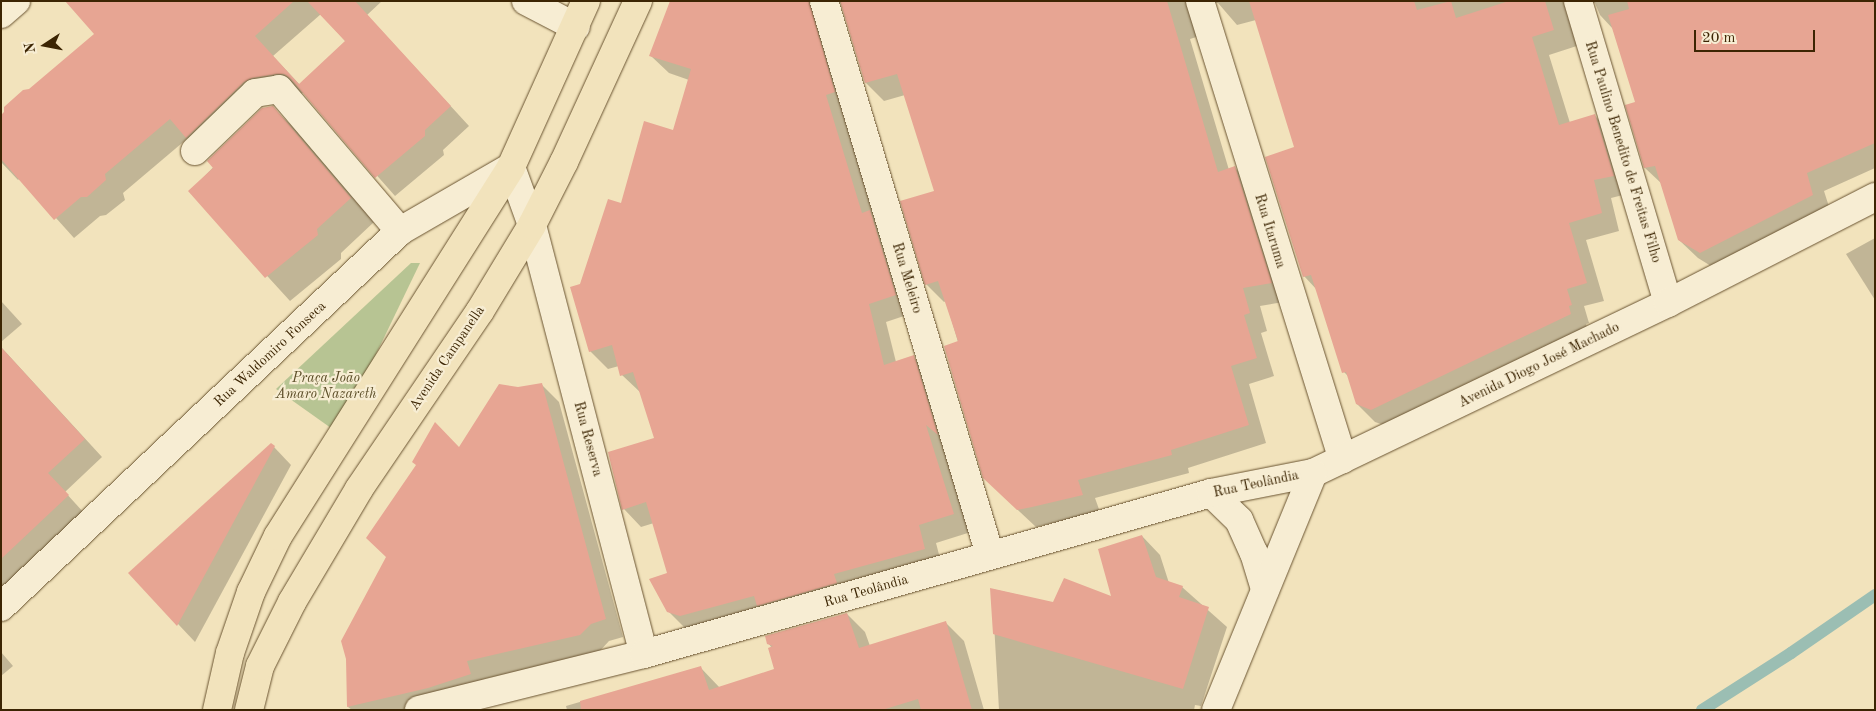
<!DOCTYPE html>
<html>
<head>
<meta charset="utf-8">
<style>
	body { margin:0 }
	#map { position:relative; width:1876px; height:711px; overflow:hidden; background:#f2e3bc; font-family:"Old Standard TT",serif }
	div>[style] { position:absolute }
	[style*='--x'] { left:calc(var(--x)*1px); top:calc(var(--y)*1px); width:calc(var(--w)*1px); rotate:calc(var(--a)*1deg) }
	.green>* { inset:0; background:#b7c493 }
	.shadow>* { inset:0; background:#0003 }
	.stream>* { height:12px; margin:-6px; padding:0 6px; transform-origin:6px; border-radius:6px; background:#9bbeb3 }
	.building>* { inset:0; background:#e7a593 }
	.roads { filter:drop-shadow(0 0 1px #6a5431) drop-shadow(0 0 1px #6a5431) }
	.minor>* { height:28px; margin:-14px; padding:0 14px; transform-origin:14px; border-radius:14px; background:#f7edd3 }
	.major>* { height:28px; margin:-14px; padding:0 14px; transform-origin:14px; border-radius:14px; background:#f2e3bc }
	span { translate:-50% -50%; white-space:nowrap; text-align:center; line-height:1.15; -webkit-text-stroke:4.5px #f7edd3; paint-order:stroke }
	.street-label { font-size:14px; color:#3c2503 }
	.park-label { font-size:14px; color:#5b4d27; font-style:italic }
	.frame { position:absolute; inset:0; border:2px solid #3c2503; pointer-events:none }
	.north { position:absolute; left:20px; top:20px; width:50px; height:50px; -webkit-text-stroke:4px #f7edd3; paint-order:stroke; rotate:259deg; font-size:14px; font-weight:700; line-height:20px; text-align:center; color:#3c2503 }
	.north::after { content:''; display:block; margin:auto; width:18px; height:22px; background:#3c2503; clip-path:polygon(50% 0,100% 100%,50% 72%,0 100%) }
	.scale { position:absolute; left:1694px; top:30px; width:121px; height:22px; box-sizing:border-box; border:2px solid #3c2503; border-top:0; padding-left:6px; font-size:15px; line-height:18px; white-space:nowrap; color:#3c2503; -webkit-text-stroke:4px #f7edd3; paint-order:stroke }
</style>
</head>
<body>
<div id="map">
	<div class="green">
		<div style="clip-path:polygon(411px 263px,420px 263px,338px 433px,276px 389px)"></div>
	</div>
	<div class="shadow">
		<div style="clip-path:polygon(evenodd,74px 1px,382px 1px,367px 15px,469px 126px,443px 150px,444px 155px,395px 196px,304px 93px,272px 96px,206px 156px,188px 138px,123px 193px,125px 200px,106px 215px,100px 216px,74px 238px,20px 178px,18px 180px,1px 162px,1px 117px,96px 34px,74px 1px,321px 14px,346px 42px,300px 85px,273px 56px,321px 14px)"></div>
		<div style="clip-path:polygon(671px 1px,1875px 1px,1875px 168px,1824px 191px,1831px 213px,1719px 271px,1698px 258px,1679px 240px,1662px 184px,1645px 168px,1637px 103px,1613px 29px,1600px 15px,1595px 3px,1591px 4px,1586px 43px,1549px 55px,1570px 123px,1595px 116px,1613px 134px,1631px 193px,1611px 198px,1619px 231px,1586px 240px,1604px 301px,1584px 306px,1589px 323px,1586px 324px,1589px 332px,1390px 427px,1375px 422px,1357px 404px,1350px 378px,1344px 372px,1317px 290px,1304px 276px,1296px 148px,1256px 20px,1237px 25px,1218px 3px,1214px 3px,1206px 34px,1190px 39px,1229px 170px,1235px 168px,1253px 186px,1289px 301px,1260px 306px,1267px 331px,1261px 333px,1274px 376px,1249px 384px,1266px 443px,1188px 468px,1189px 473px,1095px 498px,1100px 512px,1036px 527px,1003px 496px,946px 301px,944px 302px,926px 284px,936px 192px,905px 95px,884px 101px,866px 83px,842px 3px,838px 3px,913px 313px,886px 322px,896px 362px,913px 357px,931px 375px,971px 532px,936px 543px,942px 566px,686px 629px,668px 611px,669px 574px,654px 523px,641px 527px,624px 509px,656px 439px,641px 393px,622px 375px,619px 366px,608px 369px,590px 351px,581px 285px,622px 205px,673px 132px,689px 80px,669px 73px,651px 56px)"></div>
		<div style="clip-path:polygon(272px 107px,297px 131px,374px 222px,341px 253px,341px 259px,290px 301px,190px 191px)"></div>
		<div style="clip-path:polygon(1875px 238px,1875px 300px,1846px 254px)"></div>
		<div style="clip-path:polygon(1px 301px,22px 324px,1px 342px)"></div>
		<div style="clip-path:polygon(1px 347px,102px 457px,65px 492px,85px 514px,1px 591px)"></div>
		<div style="clip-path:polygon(541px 384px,559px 402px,623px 637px,609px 641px,598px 653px,484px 679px,489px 695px,427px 710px,352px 710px,348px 707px,459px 448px,518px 388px)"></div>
		<div style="clip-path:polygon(274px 447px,291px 465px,195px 642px,130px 573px)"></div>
		<div style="clip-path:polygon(1142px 536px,1160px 555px,1169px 583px,1182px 587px,1227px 627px,1201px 706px,1195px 705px,1194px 710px,999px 710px,992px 589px,1054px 603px,1113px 598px)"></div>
		<div style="clip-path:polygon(847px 614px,865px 632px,870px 646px,946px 623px,964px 641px,984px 710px,567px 710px,566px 706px,700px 667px,720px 688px,775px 670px,772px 648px,768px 643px)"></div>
		<div style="clip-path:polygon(1px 652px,13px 666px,1px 676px)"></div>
	</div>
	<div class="stream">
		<div style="--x:1702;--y:710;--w:106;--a:-32.6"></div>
		<div style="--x:1791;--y:653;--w:102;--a:-34.6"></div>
	</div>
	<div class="building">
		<div style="clip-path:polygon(65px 1px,294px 1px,255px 36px,299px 84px,345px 41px,307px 1px,355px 1px,451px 106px,425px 130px,425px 136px,375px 178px,291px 79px,284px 74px,277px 74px,252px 78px,244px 82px,186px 138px,170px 119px,105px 174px,106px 180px,87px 197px,81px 197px,54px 220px,1px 159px,1px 115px,4px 112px,4px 107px,23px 90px,29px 89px,94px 34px)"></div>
		<div style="clip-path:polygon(670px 1px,809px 1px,835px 92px,826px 95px,862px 213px,870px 210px,896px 295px,869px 304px,884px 365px,914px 355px,938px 435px,926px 425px,954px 514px,919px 525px,925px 549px,834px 574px,837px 583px,757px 606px,754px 596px,680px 616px,667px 612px,649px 579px,667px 573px,646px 502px,622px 510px,608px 452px,654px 438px,633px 372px,620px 376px,612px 345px,589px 352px,570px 287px,580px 284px,608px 199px,621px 203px,644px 121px,673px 130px,691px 69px,649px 56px)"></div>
		<div style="clip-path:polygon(840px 1px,1167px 1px,1218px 172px,1235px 166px,1272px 283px,1243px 288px,1250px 313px,1244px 315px,1257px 358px,1231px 366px,1249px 425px,1171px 450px,1172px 455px,1078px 480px,1083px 495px,1032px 507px,1017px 510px,983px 478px,944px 346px,958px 341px,938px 281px,925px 285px,900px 201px,934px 191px,897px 74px,865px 83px)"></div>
		<div style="clip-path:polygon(1249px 1px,1414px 1px,1417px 10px,1451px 1px,1456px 18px,1509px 1px,1545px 1px,1554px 30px,1532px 37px,1559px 125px,1595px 114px,1614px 176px,1594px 180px,1602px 213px,1569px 223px,1587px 283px,1567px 289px,1572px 305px,1569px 306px,1571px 314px,1371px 410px,1356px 404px,1346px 372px,1342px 373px,1311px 275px,1303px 277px,1265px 157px,1294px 147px)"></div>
		<div style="clip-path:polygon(1627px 1px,1875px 1px,1875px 143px,1807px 173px,1813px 195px,1700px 253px,1678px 240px,1655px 166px,1644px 168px,1625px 105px,1635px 102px,1608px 15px,1629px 9px)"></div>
		<div style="clip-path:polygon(273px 106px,351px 198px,317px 229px,318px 235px,265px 278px,188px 191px,213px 168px,207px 161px,262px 108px)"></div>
		<div style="clip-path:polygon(1px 347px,85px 439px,48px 473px,69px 495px,1px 559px)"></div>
		<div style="clip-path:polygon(542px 383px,606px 619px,591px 624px,580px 635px,467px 661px,471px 674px,428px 688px,347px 707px,346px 659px,341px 641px,386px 557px,366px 538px,416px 465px,412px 462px,435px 422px,459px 447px,499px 384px,518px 387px)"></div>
		<div style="clip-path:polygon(271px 443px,275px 446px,177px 626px,128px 573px)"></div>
		<div style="clip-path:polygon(1142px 535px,1156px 577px,1183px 586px,1179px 597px,1209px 607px,1183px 689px,993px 634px,990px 588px,1053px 602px,1064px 578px,1111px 596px,1098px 549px)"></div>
		<div style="clip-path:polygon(847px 613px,859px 648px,946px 621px,972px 710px,921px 710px,918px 699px,882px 710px,581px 710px,580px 701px,701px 666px,709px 690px,774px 669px,768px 648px,773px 646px,767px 644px,765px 636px)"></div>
	</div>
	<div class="roads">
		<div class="minor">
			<div style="--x:526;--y:1;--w:56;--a:27.5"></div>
			<div style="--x:824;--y:1;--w:578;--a:73.32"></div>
			<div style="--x:1200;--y:1;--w:480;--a:72.7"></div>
			<div style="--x:1578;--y:1;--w:315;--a:73.4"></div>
			<div style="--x:1;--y:14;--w:20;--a:-41"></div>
			<div style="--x:195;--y:151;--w:83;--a:-44"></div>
			<div style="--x:255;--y:93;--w:24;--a:-9"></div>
			<div style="--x:279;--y:89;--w:187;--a:49.6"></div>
			<div style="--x:1211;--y:493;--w:39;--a:44"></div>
			<div style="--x:1239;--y:520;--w:36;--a:66"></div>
			<div style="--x:1254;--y:553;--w:38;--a:73"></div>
			<div style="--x:1;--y:607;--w:548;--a:-43.3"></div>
			<div style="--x:400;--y:231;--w:128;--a:-30"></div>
			<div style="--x:511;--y:167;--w:62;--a:70.1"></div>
			<div style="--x:532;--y:225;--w:443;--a:75.4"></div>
			<div style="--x:419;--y:710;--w:232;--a:-14"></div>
			<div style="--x:644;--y:654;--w:589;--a:-15.85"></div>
			<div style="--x:1211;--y:493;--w:104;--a:-11.1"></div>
			<div style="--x:1313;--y:473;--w:394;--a:-25.6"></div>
			<div style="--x:1668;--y:303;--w:233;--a:-27.1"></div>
			<div style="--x:1216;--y:710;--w:256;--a:-67.7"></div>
		</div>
		<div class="major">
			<div style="--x:217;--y:710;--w:58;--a:-77.2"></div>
			<div style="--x:230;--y:653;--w:65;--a:-71"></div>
			<div style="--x:251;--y:592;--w:62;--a:-64.3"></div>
			<div style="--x:278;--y:536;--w:436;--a:-57.7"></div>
			<div style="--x:511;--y:167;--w:182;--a:-65.7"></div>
			<div style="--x:249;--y:710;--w:45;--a:-76"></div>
			<div style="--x:260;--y:666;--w:72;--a:-63.4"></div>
			<div style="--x:292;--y:602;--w:131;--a:-59.3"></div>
			<div style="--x:359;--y:489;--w:215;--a:-55.8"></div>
			<div style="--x:480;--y:311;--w:100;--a:-58.8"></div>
			<div style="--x:532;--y:225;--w:71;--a:-63.1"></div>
			<div style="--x:564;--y:162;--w:177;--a:-65.3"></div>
		</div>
	</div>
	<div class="street-label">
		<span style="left:1623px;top:152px;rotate:73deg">Rua Paulino Benedito de Freitas Filho</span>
		<span style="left:1270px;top:231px;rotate:73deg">Rua Itaruma</span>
		<span style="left:907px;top:278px;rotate:73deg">Rua Meleiro</span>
		<span style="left:270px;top:354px;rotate:-43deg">Rua Waldomiro Fonseca</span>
		<span style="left:447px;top:358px;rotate:-56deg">Avenida Campanella</span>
		<span style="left:1539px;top:365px;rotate:-26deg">Avenida Diogo José Machado</span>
		<span style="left:588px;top:439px;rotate:75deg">Rua Reserva</span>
		<span style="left:1256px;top:484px;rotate:-12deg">Rua Teolândia</span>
		<span style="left:866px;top:591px;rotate:-16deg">Rua Teolândia</span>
	</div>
	<div class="park-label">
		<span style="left:326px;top:386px">Praça João<br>Amaro Nazareth</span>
	</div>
	<div class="frame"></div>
	<div class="north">N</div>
	<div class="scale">20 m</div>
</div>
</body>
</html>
